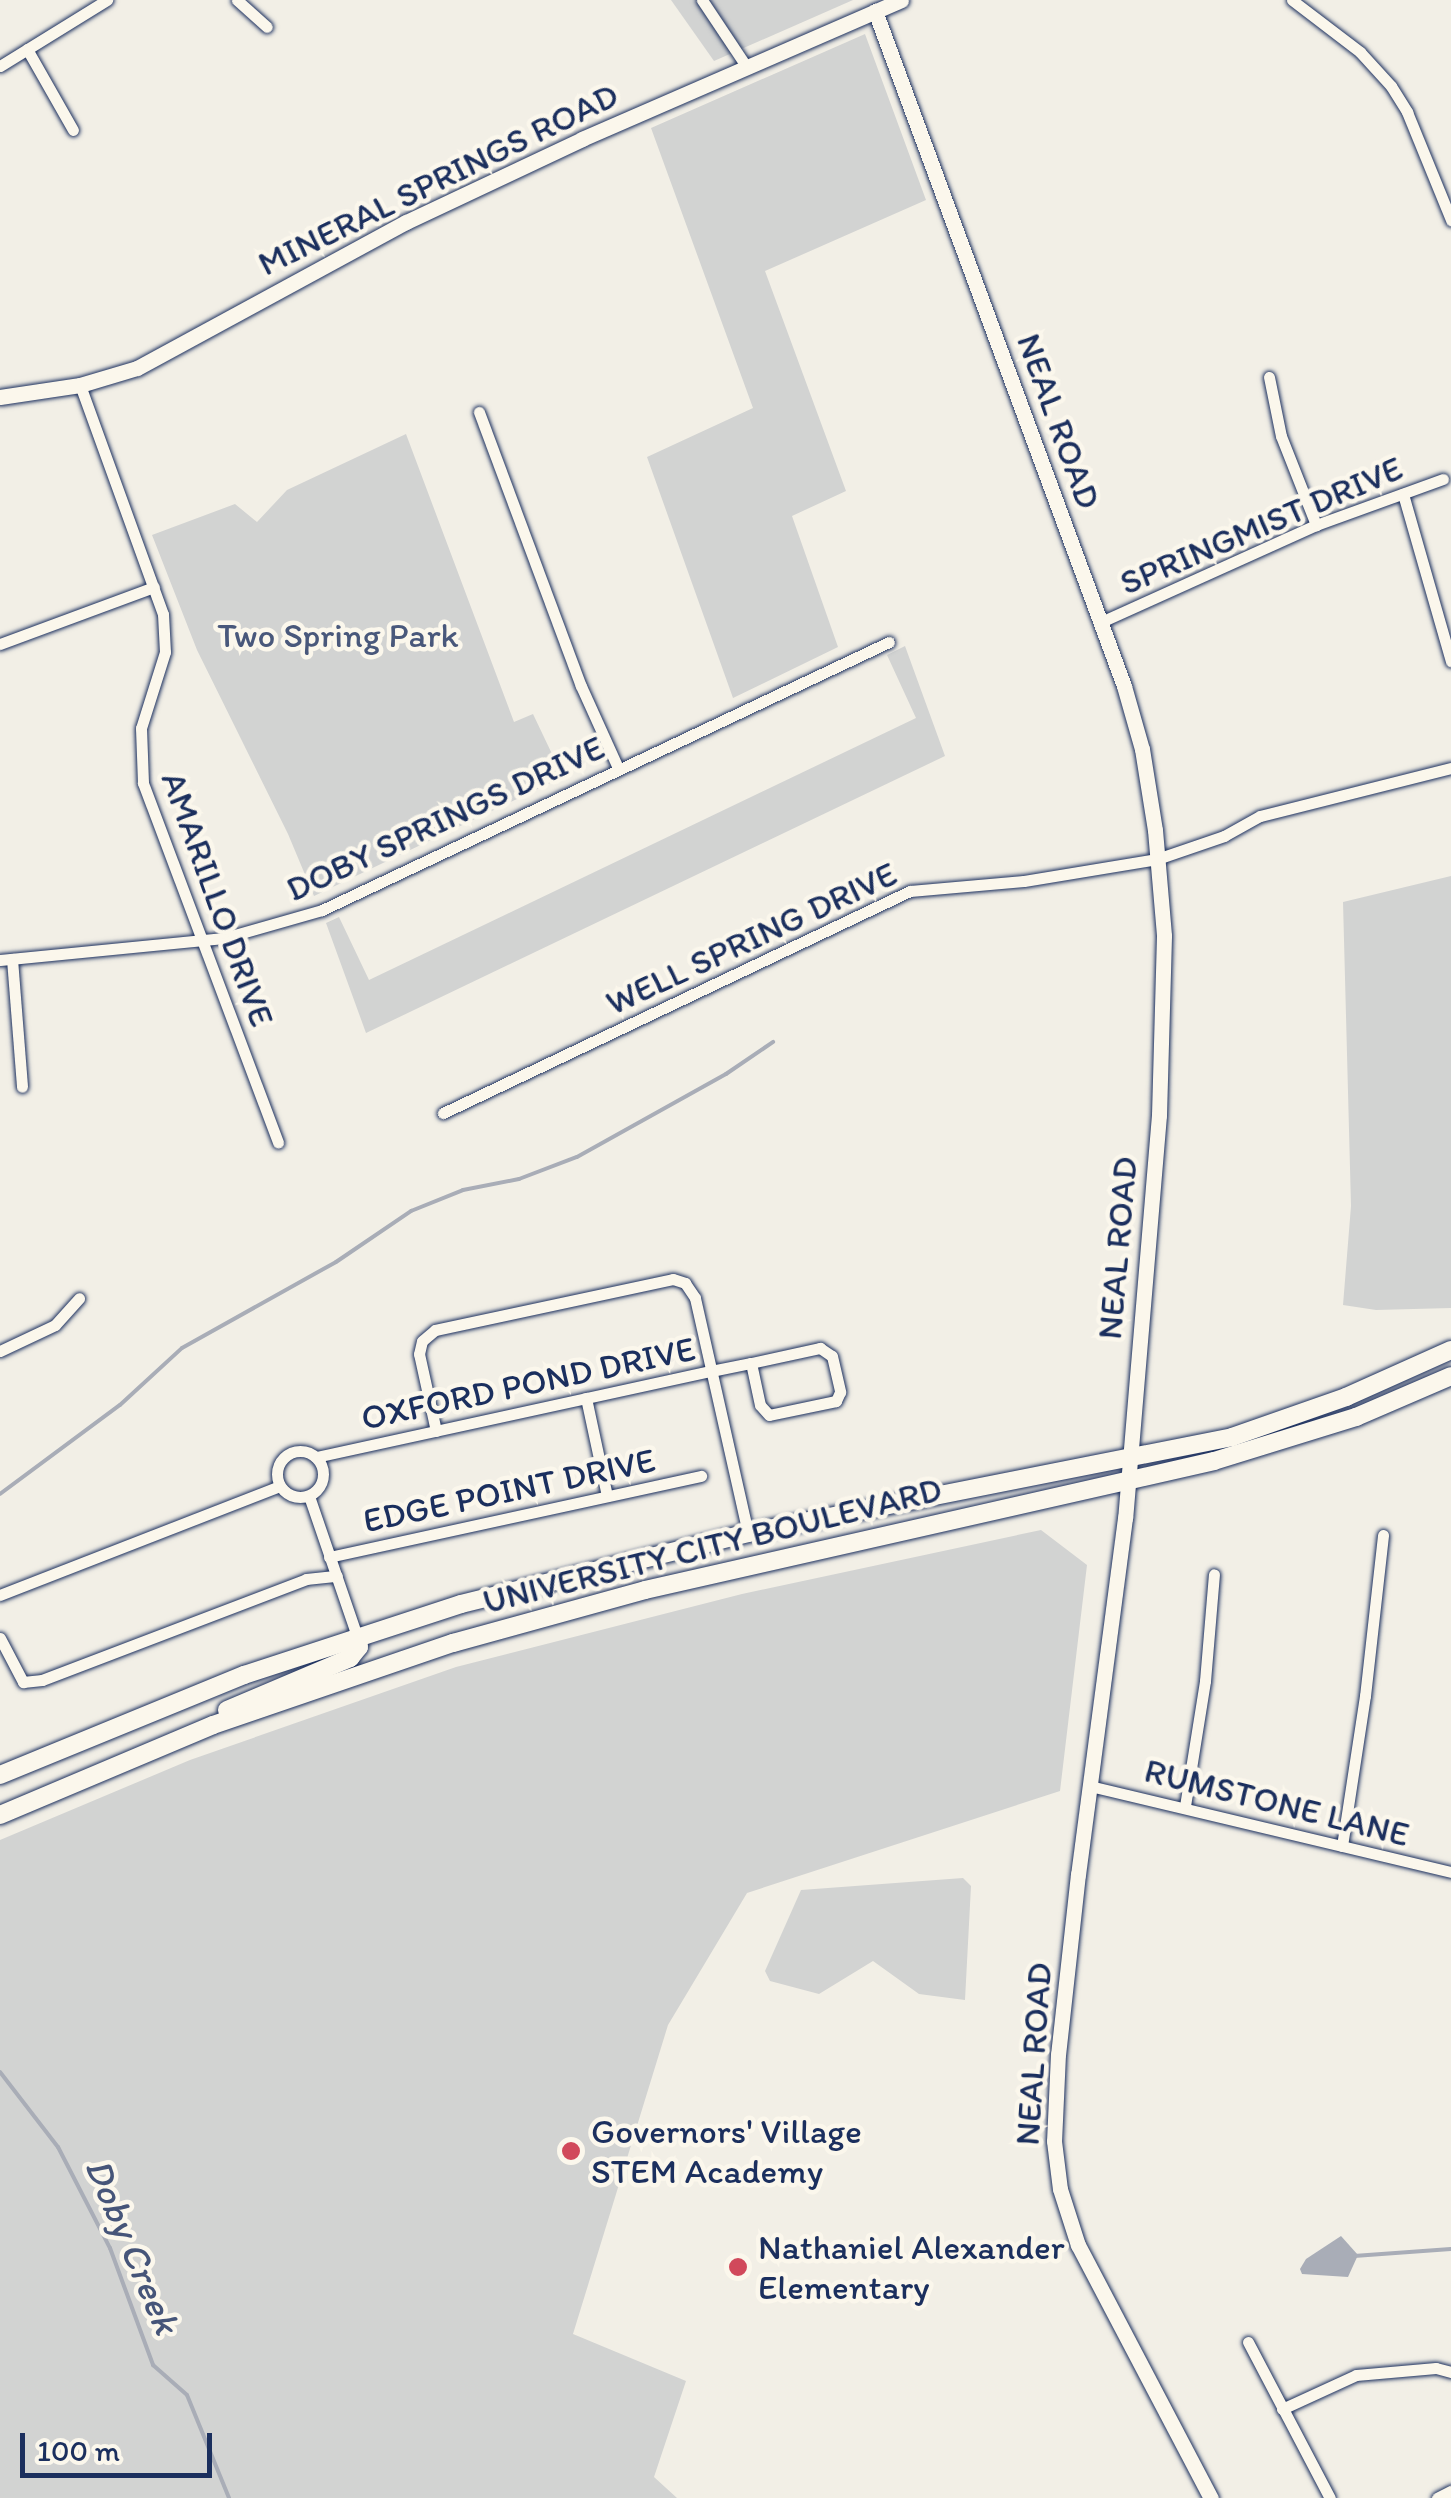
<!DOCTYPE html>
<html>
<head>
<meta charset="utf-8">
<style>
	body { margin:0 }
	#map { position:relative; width:1451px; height:2498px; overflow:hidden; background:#f2efe6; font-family:Itim,sans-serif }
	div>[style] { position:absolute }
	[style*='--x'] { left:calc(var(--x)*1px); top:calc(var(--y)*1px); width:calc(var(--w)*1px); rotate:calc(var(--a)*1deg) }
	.green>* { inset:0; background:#d2d3d2 }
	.water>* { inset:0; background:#a9adb7 }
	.stream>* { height:4px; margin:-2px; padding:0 2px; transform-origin:2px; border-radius:2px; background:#a9adb7 }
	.roads { filter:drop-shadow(0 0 2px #1b2f5e) drop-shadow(0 0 2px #1b2f5e) }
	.minor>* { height:11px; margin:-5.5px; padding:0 5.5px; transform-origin:5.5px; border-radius:5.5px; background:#fbf7ec }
	.minor>.ring { margin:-5.5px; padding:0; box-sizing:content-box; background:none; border:11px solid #fbf7ec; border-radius:50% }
	.tertiary>* { height:15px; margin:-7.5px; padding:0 7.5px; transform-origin:7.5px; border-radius:7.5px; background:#fbf7ec }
	.secondary>* { height:18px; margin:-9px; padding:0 9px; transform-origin:9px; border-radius:9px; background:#fbf7ec }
	.dots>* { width:28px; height:28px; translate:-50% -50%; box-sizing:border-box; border:5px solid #fbf7ec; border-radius:50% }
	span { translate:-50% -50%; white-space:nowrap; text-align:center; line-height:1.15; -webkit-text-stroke:9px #fbf7ec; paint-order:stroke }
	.street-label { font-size:35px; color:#1b2f5e }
	.park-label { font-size:35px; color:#49587b }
	.poi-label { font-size:35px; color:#1b2f5e }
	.left { translate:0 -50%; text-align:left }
	.water-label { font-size:38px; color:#465579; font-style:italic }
	.scale { position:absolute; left:20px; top:2433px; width:192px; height:45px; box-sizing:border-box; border:5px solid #1b2f5e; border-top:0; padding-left:12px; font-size:30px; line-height:35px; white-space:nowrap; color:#1b2f5e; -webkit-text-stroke:8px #fbf7ec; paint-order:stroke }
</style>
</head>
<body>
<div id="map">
	<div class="green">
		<div style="clip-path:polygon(671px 0,853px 0,714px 61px)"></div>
		<div style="clip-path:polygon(865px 34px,926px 200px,765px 271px,846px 491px,792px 516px,838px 647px,733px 698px,647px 457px,753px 408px,651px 128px)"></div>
		<div style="clip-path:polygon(406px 434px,514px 722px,533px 714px,563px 777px,314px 896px,288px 834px,197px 650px,152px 535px,235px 504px,257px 522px,287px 490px)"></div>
		<div style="clip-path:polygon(905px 646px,945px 756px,366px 1033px,326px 923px,339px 917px,369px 980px,916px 718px,887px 655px)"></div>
		<div style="clip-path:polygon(1451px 876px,1451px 1308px,1376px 1310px,1343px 1305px,1351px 1206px,1343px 902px)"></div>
		<div style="clip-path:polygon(1041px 1530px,1087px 1565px,1060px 1791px,747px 1893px,668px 2025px,573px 2334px,686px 2381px,654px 2477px,677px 2498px,0 2498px,0 1840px,190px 1760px,456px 1667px,742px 1594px)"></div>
		<div style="clip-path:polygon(963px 1878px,971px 1886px,965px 2000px,919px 1994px,873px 1961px,819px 1994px,770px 1981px,765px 1971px,801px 1890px)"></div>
	</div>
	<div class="water">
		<div style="clip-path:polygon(1341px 2236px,1358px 2255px,1348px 2277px,1302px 2274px,1300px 2269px,1306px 2259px)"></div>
	</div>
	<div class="stream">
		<div style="--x:0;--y:1494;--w:149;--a:-36.6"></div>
		<div style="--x:120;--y:1405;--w:84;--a:-42.6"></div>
		<div style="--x:182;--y:1348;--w:176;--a:-29.2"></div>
		<div style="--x:336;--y:1262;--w:91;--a:-34.2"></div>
		<div style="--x:411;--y:1211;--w:56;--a:-22"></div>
		<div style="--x:463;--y:1190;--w:57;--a:-11.1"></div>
		<div style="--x:519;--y:1179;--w:62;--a:-20.8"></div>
		<div style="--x:577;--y:1157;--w:171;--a:-29.1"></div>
		<div style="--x:726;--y:1074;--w:57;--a:-34.2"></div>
		<div style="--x:0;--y:2072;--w:95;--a:52.3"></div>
		<div style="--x:58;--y:2147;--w:114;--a:62.8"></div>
		<div style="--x:110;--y:2248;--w:125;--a:69.8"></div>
		<div style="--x:153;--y:2365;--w:45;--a:41.4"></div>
		<div style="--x:187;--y:2395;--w:111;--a:67.8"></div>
		<div style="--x:1354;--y:2256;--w:97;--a:-4.1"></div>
	</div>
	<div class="roads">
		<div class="minor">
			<div style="--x:237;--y:0;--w:40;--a:42"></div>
			<div style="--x:702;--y:0;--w:79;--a:56.3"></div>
			<div style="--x:1292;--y:0;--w:86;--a:37.4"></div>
			<div style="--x:1360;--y:52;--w:46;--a:47.6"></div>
			<div style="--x:1391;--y:86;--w:31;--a:58"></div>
			<div style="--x:1407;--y:112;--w:117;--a:67.8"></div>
			<div style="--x:27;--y:49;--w:93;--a:60.4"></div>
			<div style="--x:0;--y:66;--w:126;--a:-31.7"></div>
			<div style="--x:1269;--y:377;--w:60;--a:78.5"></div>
			<div style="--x:1281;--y:436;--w:96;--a:68.5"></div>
			<div style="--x:80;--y:385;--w:244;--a:70.1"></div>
			<div style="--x:163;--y:614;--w:38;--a:87"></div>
			<div style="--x:165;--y:652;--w:80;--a:107.5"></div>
			<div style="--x:141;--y:728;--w:55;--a:87.9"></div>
			<div style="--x:143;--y:783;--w:384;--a:69.4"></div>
			<div style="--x:479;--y:412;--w:292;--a:69.6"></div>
			<div style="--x:581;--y:686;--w:90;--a:65.7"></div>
			<div style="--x:1403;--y:494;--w:174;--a:74"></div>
			<div style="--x:1101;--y:622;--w:236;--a:-24.3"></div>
			<div style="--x:1316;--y:525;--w:135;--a:-19.9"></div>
			<div style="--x:0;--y:644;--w:164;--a:-20.3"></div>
			<div style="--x:12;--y:959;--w:128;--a:85.5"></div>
			<div style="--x:0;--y:960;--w:225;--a:-5.6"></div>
			<div style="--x:224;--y:938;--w:102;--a:-15.9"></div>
			<div style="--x:322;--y:910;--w:627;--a:-25.3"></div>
			<div style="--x:443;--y:1113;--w:517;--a:-25.43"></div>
			<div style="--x:910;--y:891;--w:114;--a:-5"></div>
			<div style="--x:1024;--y:881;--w:135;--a:-9.4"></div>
			<div style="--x:1157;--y:859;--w:71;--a:-18.9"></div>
			<div style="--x:1224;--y:836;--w:41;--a:-29.1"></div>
			<div style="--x:1260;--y:816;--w:197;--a:-14.1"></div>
			<div style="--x:0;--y:1351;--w:61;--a:-25.3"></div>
			<div style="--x:55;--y:1325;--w:36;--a:-48"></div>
			<div style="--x:586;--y:1398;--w:100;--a:77.9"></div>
			<div style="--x:436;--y:1431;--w:79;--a:-102.4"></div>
			<div style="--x:419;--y:1354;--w:13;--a:-77"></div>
			<div style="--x:422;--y:1341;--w:17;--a:-40"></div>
			<div style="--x:435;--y:1330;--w:243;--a:-12.1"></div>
			<div style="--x:673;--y:1279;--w:13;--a:18"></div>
			<div style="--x:685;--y:1283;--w:18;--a:56"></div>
			<div style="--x:695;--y:1298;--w:241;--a:77.3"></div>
			<div class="ring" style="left:277px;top:1451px;width:35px;height:35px"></div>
			<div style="--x:316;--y:1457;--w:404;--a:-12.3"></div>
			<div style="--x:711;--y:1371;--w:41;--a:-11.3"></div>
			<div style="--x:751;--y:1363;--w:71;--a:-12.3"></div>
			<div style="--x:820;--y:1348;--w:14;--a:34"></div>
			<div style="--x:832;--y:1356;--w:37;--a:77"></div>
			<div style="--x:840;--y:1392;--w:10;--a:114"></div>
			<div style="--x:836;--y:1401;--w:68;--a:168.2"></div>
			<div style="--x:769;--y:1415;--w:13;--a:-132"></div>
			<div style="--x:760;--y:1405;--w:43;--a:-102.1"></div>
			<div style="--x:309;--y:1496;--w:148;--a:71.1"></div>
			<div style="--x:329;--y:1557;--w:381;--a:-12.3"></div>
			<div style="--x:0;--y:1595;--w:300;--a:-21.3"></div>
			<div style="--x:0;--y:1638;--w:50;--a:62.4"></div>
			<div style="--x:23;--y:1682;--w:19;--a:-6"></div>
			<div style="--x:42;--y:1680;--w:283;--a:-20.9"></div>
			<div style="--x:306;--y:1579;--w:31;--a:-6"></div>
			<div style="--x:1090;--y:1786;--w:371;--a:13.4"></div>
			<div style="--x:1185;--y:1806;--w:127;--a:-80.9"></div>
			<div style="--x:1205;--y:1681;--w:107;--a:-85.2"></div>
			<div style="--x:1342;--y:1846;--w:152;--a:-81.3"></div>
			<div style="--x:1365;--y:1696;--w:162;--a:-83.6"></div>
			<div style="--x:1248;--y:2342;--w:176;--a:62.3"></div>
			<div style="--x:1282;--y:2409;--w:81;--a:-24.7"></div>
			<div style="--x:1356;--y:2375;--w:80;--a:-5"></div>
			<div style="--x:1436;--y:2368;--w:16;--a:15"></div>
			<div style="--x:1437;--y:2498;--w:16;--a:-27"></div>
		</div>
		<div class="tertiary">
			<div style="--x:875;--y:11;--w:719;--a:69.75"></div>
			<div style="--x:1124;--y:686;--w:66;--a:74.1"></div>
			<div style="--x:1142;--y:749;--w:82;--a:80.9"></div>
			<div style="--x:1155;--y:830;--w:106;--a:85.1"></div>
			<div style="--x:1164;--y:936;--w:179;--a:91.6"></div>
			<div style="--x:1159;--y:1115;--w:404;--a:94.8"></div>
			<div style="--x:1125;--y:1518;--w:359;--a:97.5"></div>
			<div style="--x:1078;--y:1874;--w:181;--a:96.3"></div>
			<div style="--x:1058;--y:2054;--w:87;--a:92.6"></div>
			<div style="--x:1054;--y:2141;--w:48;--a:82.9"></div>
			<div style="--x:1060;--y:2189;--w:59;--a:72.2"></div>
			<div style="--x:1078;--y:2245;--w:286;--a:62.3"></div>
			<div style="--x:0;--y:397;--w:81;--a:-8.5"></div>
			<div style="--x:80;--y:385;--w:59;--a:-16.6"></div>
			<div style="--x:137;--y:368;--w:306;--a:-28.5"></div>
			<div style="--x:406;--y:222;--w:195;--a:-25.2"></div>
			<div style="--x:582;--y:139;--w:348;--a:-23.5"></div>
		</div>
		<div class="secondary">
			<div style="--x:227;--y:1710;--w:134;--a:-22.9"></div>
			<div style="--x:350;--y:1658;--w:14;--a:-51"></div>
			<div style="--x:359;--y:1647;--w:11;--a:-100"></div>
			<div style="--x:0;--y:1775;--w:264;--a:-22.3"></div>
			<div style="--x:244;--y:1675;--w:228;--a:-18.1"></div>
			<div style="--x:461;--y:1604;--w:296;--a:-13.9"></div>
			<div style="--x:748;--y:1533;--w:493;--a:-11.2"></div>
			<div style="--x:1232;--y:1437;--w:121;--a:-19.3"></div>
			<div style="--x:1346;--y:1397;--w:115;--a:-24.1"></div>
			<div style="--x:0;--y:1815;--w:231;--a:-22.9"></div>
			<div style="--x:213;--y:1725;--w:254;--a:-18.9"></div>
			<div style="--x:453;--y:1643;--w:199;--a:-15.4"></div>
			<div style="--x:645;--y:1590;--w:583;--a:-12.77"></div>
			<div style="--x:1214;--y:1461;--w:149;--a:-17.2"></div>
			<div style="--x:1356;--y:1417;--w:103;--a:-23.3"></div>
		</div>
	</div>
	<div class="dots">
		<div style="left:571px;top:2151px;background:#d1495b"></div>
		<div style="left:738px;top:2267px;background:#d1495b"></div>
	</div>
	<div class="street-label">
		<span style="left:438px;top:179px;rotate:-26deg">MINERAL SPRINGS ROAD</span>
		<span style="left:1059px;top:421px;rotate:70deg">NEAL ROAD</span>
		<span style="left:1261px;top:525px;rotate:-23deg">SPRINGMIST DRIVE</span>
		<span style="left:445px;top:818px;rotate:-25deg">DOBY SPRINGS DRIVE</span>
		<span style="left:218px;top:899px;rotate:70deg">AMARILLO DRIVE</span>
		<span style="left:751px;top:938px;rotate:-25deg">WELL SPRING DRIVE</span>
		<span style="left:1117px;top:1248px;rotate:-85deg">NEAL ROAD</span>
		<span style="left:528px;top:1383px;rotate:-12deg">OXFORD POND DRIVE</span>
		<span style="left:509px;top:1490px;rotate:-12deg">EDGE POINT DRIVE</span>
		<span style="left:712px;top:1545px;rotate:-14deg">UNIVERSITY CITY BOULEVARD</span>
		<span style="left:1277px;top:1802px;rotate:14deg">RUMSTONE LANE</span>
		<span style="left:1033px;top:2054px;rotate:-86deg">NEAL ROAD</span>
	</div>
	<div class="park-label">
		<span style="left:338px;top:635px">Two Spring Park</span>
	</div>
	<div class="poi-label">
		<span class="left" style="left:591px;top:2151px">Governors' Village<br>STEM Academy</span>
		<span class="left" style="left:758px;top:2267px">Nathaniel Alexander<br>Elementary</span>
	</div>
	<div class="water-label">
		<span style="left:132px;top:2246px;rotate:67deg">Doby Creek</span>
	</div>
	<div class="scale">100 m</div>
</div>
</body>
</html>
